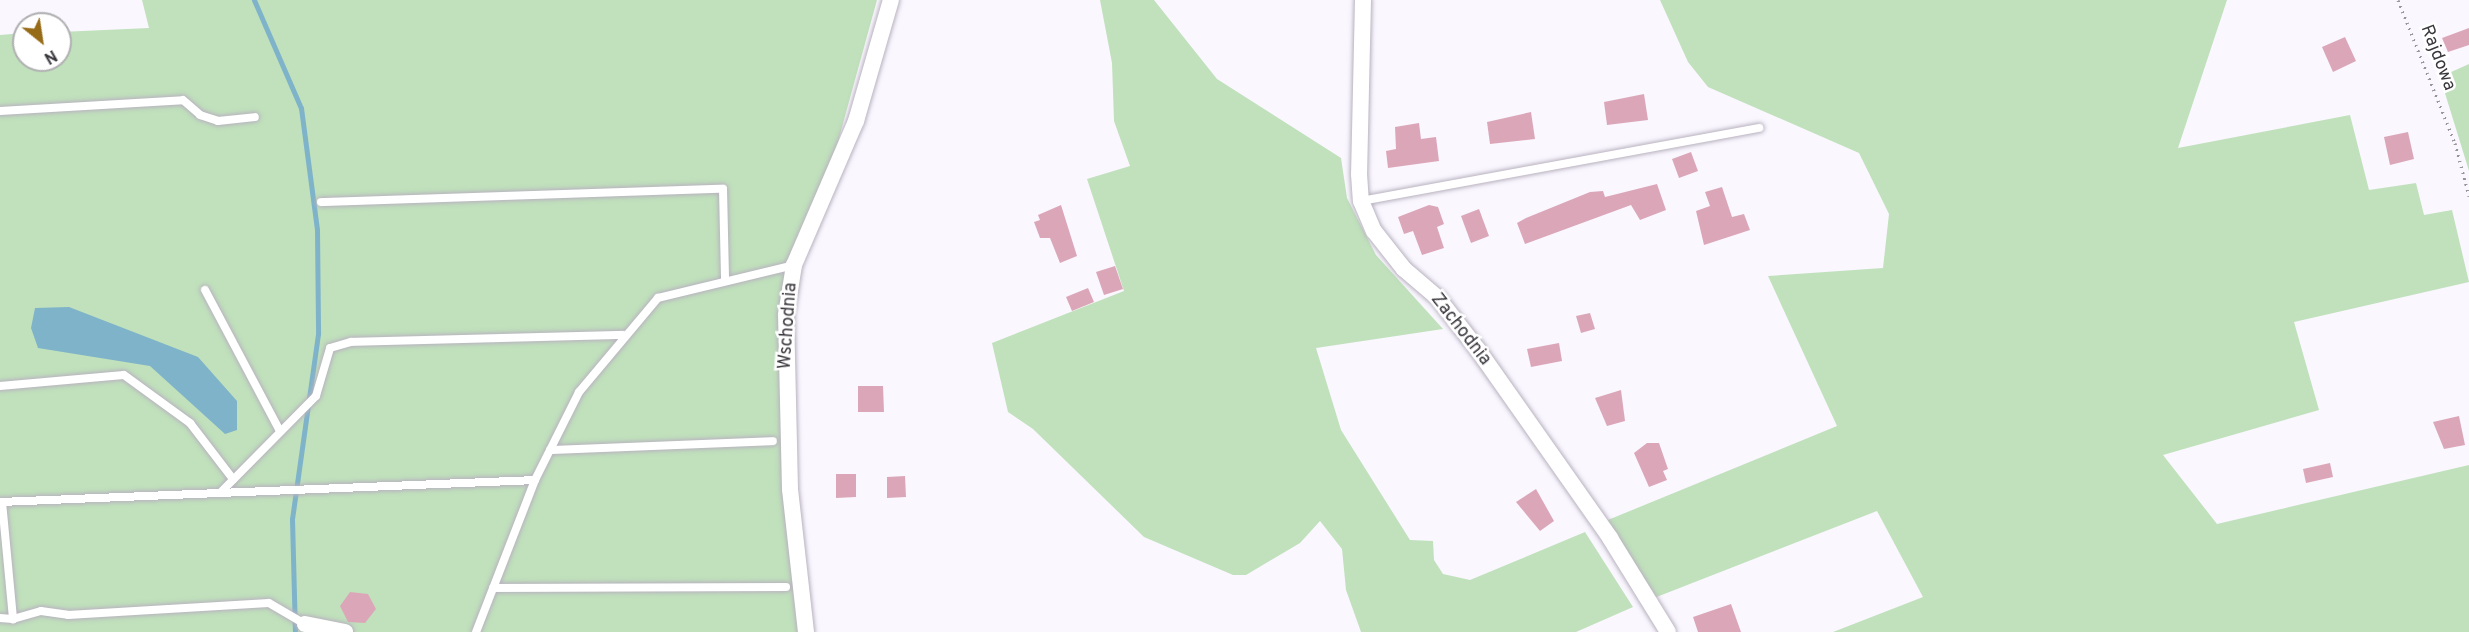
<!DOCTYPE html>
<html>
<head>
<meta charset="utf-8">
<style>
	body { margin:0 }
	#map { position:relative; width:2469px; height:632px; overflow:hidden; background:#faf7ff; font-family:Overpass,sans-serif }
	div>[style] { position:absolute }
	[style*='--x'] { left:calc(var(--x)*1px); top:calc(var(--y)*1px); width:calc(var(--w)*1px); rotate:calc(var(--a)*1deg) }
	.green>* { inset:0; background:#c0e1bc }
	.water>* { inset:0; background:#7eb3ca }
	.stream>* { height:5px; margin:-2.5px; padding:0 2.5px; transform-origin:2.5px; border-radius:2.5px; background:#7eb3ca }
	.building>* { inset:0; background:#dba7b8 }
	.path>* { height:3px; margin-top:-1.5px; transform-origin:0; background:repeating-linear-gradient(90deg,#97949b 0 1.5px,transparent 0 6px) }
	.roads { filter:drop-shadow(0 0 2px #b8b2bf) drop-shadow(0 0 2px #b8b2bf) }
	.lane>* { height:8px; margin:-4px; padding:0 4px; transform-origin:4px; border-radius:4px; background:#fff }
	.street>* { height:16px; margin:-8px; padding:0 8px; transform-origin:8px; border-radius:8px; background:#fff }
	span { translate:-50% -50%; white-space:nowrap; text-align:center; line-height:1.15; -webkit-text-stroke:5px #fff; paint-order:stroke }
	.street-label { font-size:18px; color:#39363c }
	.north { position:absolute; left:12px; top:12px; width:60px; height:60px; box-sizing:border-box; background:#fff; border:2px solid #b0afb1; border-radius:50%; rotate:150deg; font-size:16px; font-weight:700; line-height:24px; text-align:center; color:#39363c }
	.north::after { content:''; display:block; margin:auto; width:21px; height:27px; background:#976c19; clip-path:polygon(50% 0,100% 100%,50% 72%,0 100%) }
</style>
</head>
<body>
<div id="map">
	<div class="green">
		<div style="clip-path:polygon(142px 0,877px 0,831px 167px,786px 284px,799px 632px,0 632px,0 35px,24px 33px,24px 60px,60px 60px,60px 32px,149px 28px)"></div>
		<div style="clip-path:polygon(1100px 0,1154px 0,1217px 79px,1341px 158px,1347px 198px,1376px 255px,1443px 329px,1316px 348px,1341px 430px,1410px 540px,1433px 541px,1434px 560px,1443px 574px,1470px 580px,1585px 532px,1633px 607px,1576px 632px,1361px 632px,1346px 590px,1342px 549px,1320px 521px,1300px 543px,1246px 575px,1233px 575px,1144px 537px,1033px 429px,1008px 412px,992px 343px,1124px 291px,1087px 179px,1130px 166px,1114px 121px,1112px 63px)"></div>
		<div style="clip-path:polygon(1660px 0,2227px 0,2178px 148px,2350px 115px,2369px 190px,2416px 183px,2424px 215px,2452px 210px,2469px 282px,2294px 322px,2319px 410px,2163px 455px,2217px 524px,2469px 465px,2469px 632px,1833px 632px,1923px 597px,1877px 511px,1654px 598px,1603px 522px,1837px 426px,1768px 276px,1883px 268px,1889px 214px,1859px 153px,1708px 87px,1688px 62px)"></div>
		<div style="clip-path:polygon(2469px 64px,2469px 171px,2440px 77px)"></div>
	</div>
	<div class="water">
		<div style="clip-path:polygon(69px 307px,198px 357px,237px 401px,237px 430px,225px 434px,150px 366px,38px 348px,31px 328px,35px 308px)"></div>
	</div>
	<div class="stream">
		<div style="--x:254;--y:0;--w:118;--a:66.5"></div>
		<div style="--x:301;--y:108;--w:123;--a:82.5"></div>
		<div style="--x:317;--y:230;--w:104;--a:89.4"></div>
		<div style="--x:318;--y:334;--w:187;--a:98"></div>
		<div style="--x:292;--y:519;--w:113;--a:88.5"></div>
	</div>
	<div class="building">
		<div style="clip-path:polygon(2469px 28px,2469px 45px,2448px 52px,2442px 38px)"></div>
		<div style="clip-path:polygon(2345px 37px,2356px 61px,2333px 72px,2322px 47px)"></div>
		<div style="clip-path:polygon(1644px 94px,1648px 120px,1607px 125px,1604px 102px)"></div>
		<div style="clip-path:polygon(1531px 112px,1535px 139px,1490px 144px,1487px 122px)"></div>
		<div style="clip-path:polygon(1419px 123px,1421px 139px,1436px 137px,1439px 161px,1388px 168px,1386px 151px,1396px 149px,1395px 127px)"></div>
		<div style="clip-path:polygon(2408px 132px,2414px 159px,2390px 165px,2384px 137px)"></div>
		<div style="clip-path:polygon(1691px 152px,1698px 171px,1679px 178px,1672px 159px)"></div>
		<div style="clip-path:polygon(1657px 184px,1666px 210px,1640px 220px,1631px 205px,1525px 244px,1517px 223px,1526px 218px,1590px 192px,1603px 191px,1605px 197px)"></div>
		<div style="clip-path:polygon(1722px 187px,1732px 217px,1744px 214px,1750px 230px,1704px 245px,1696px 211px,1710px 206px,1705px 192px)"></div>
		<div style="clip-path:polygon(1061px 205px,1077px 256px,1060px 263px,1050px 238px,1040px 238px,1034px 222px,1040px 220px,1038px 215px)"></div>
		<div style="clip-path:polygon(1429px 205px,1438px 207px,1444px 224px,1437px 227px,1444px 248px,1422px 255px,1413px 231px,1404px 234px,1398px 217px)"></div>
		<div style="clip-path:polygon(1479px 209px,1489px 236px,1471px 243px,1461px 216px)"></div>
		<div style="clip-path:polygon(1115px 266px,1123px 289px,1104px 295px,1096px 272px)"></div>
		<div style="clip-path:polygon(1088px 288px,1094px 302px,1072px 311px,1066px 297px)"></div>
		<div style="clip-path:polygon(1590px 313px,1595px 329px,1581px 333px,1576px 316px)"></div>
		<div style="clip-path:polygon(1559px 343px,1562px 361px,1531px 367px,1527px 349px)"></div>
		<div style="clip-path:polygon(858px 386px,883px 386px,884px 412px,858px 412px)"></div>
		<div style="clip-path:polygon(1621px 390px,1625px 421px,1607px 426px,1595px 398px)"></div>
		<div style="clip-path:polygon(2459px 416px,2465px 445px,2444px 449px,2433px 422px)"></div>
		<div style="clip-path:polygon(1647px 443px,1659px 443px,1668px 469px,1663px 471px,1667px 480px,1649px 487px,1634px 453px)"></div>
		<div style="clip-path:polygon(2330px 463px,2333px 477px,2306px 483px,2303px 469px)"></div>
		<div style="clip-path:polygon(836px 474px,856px 474px,856px 497px,836px 498px)"></div>
		<div style="clip-path:polygon(905px 476px,906px 497px,887px 498px,887px 477px)"></div>
		<div style="clip-path:polygon(1536px 489px,1554px 521px,1540px 531px,1516px 502px)"></div>
		<div style="clip-path:polygon(350px 592px,368px 594px,376px 609px,365px 623px,348px 622px,340px 606px)"></div>
		<div style="clip-path:polygon(1731px 604px,1741px 632px,1698px 632px,1693px 617px)"></div>
	</div>
	<div class="path">
		<div style="--x:2398;--y:0;--w:154;--a:68.3"></div>
		<div style="--x:2455;--y:143;--w:55;--a:75.2"></div>
	</div>
	<div class="roads">
		<div class="lane">
			<div style="--x:0;--y:111;--w:183;--a:-3.4"></div>
			<div style="--x:183;--y:100;--w:23;--a:41"></div>
			<div style="--x:200;--y:115;--w:19;--a:18"></div>
			<div style="--x:218;--y:121;--w:37;--a:-6"></div>
			<div style="--x:1361;--y:201;--w:405;--a:-10.4"></div>
			<div style="--x:321;--y:202;--w:402;--a:-1.9"></div>
			<div style="--x:723;--y:189;--w:90;--a:88.7"></div>
			<div style="--x:205;--y:290;--w:160;--a:62"></div>
			<div style="--x:0;--y:386;--w:124;--a:-5.1"></div>
			<div style="--x:124;--y:375;--w:82;--a:36"></div>
			<div style="--x:190;--y:423;--w:71;--a:52.5"></div>
			<div style="--x:550;--y:450;--w:223;--a:-2.3"></div>
			<div style="--x:535;--y:480;--w:98;--a:-63.4"></div>
			<div style="--x:579;--y:392;--w:123;--a:-50"></div>
			<div style="--x:658;--y:298;--w:140;--a:-13.6"></div>
			<div style="--x:221;--y:492;--w:135;--a:-45.3"></div>
			<div style="--x:316;--y:396;--w:50;--a:-73.7"></div>
			<div style="--x:330;--y:348;--w:22;--a:-16"></div>
			<div style="--x:351;--y:342;--w:272;--a:-1.5"></div>
			<div style="--x:0;--y:502;--w:535;--a:-2.35"></div>
			<div style="--x:535;--y:480;--w:163;--a:111.2"></div>
			<div style="--x:2;--y:502;--w:118;--a:84.6"></div>
			<div style="--x:13;--y:619;--w:29;--a:-16"></div>
			<div style="--x:41;--y:611;--w:27;--a:8"></div>
			<div style="--x:68;--y:615;--w:201;--a:-3.4"></div>
			<div style="--x:269;--y:603;--w:42;--a:30.3"></div>
			<div style="--x:493;--y:588;--w:293;--a:-0.2"></div>
			<div style="--x:0;--y:618;--w:13;--a:4"></div>
		</div>
		<div class="street">
			<div style="--x:1363;--y:0;--w:174;--a:91.3"></div>
			<div style="--x:1359;--y:174;--w:27;--a:86"></div>
			<div style="--x:1361;--y:201;--w:33;--a:67"></div>
			<div style="--x:1374;--y:231;--w:48;--a:51.7"></div>
			<div style="--x:1404;--y:269;--w:45;--a:40.5"></div>
			<div style="--x:1438;--y:298;--w:66;--a:52.4"></div>
			<div style="--x:1478;--y:350;--w:230;--a:54.9"></div>
			<div style="--x:1610;--y:538;--w:110;--a:58.3"></div>
			<div style="--x:305;--y:624;--w:41;--a:11.3"></div>
			<div style="--x:806;--y:632;--w:144;--a:-96.4"></div>
			<div style="--x:790;--y:489;--w:174;--a:-91.3"></div>
			<div style="--x:786;--y:315;--w:51;--a:-80.9"></div>
			<div style="--x:794;--y:265;--w:157;--a:-66.7"></div>
			<div style="--x:856;--y:121;--w:126;--a:-73.9"></div>
		</div>
	</div>
	<div class="street-label">
		<span style="left:2437px;top:58px;rotate:69deg">Rajdowa</span>
		<span style="left:789px;top:326px;rotate:-86deg">Wschodnia</span>
		<span style="left:1460px;top:330px;rotate:52deg">Zachodnia</span>
	</div>
	<div class="north">N</div>
</div>
</body>
</html>
